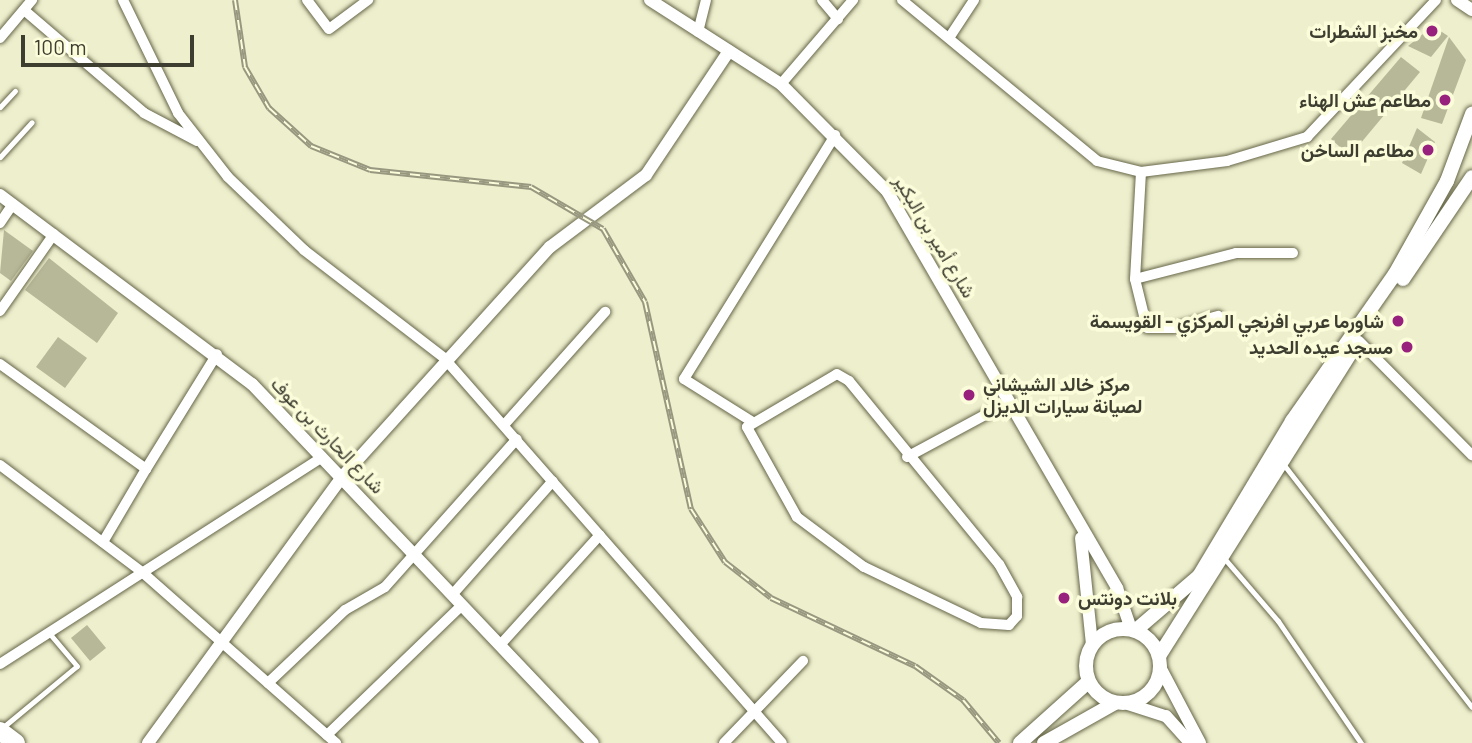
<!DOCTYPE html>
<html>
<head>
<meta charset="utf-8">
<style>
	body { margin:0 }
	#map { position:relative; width:1472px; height:743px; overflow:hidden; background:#eeefcd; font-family:Barlow,Vazirmatn,sans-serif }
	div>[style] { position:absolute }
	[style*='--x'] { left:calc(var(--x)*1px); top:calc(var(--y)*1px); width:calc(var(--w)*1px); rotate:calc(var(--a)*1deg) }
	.building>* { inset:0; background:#b7b898 }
	.roads { filter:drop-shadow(0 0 2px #666649) drop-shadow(0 0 2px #666649) }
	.service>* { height:5px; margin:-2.5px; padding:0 2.5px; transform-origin:2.5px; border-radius:2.5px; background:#fff }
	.minor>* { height:10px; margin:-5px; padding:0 5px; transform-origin:5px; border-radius:5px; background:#fff }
	.tertiary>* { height:12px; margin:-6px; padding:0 6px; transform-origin:6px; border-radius:6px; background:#fff }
	.secondary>* { height:14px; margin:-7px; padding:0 7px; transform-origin:7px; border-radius:7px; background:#fff }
	.secondary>.ring { margin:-7px; padding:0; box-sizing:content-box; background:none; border:14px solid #fff; border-radius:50% }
	.trunk>* { height:18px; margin:-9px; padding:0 9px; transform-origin:9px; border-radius:9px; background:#fff }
	.rail>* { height:6px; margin-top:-3px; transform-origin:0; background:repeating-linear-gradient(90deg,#fbfcda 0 10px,#989880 0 20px); box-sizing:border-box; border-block:2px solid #989880 }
	.dots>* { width:19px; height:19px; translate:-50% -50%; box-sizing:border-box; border:4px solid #fbfcda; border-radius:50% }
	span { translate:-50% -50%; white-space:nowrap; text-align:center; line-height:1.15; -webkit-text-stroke:7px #fbfcda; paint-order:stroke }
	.poi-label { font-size:19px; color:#3d3d30; font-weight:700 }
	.right { translate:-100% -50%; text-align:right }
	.left { translate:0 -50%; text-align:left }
	.street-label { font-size:19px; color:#3d3d30 }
	.scale { position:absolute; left:21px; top:35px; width:173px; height:32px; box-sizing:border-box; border:4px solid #3d3d30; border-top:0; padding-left:9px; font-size:21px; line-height:24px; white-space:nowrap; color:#3d3d30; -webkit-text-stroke:5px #fbfcda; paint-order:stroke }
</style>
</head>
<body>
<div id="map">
	<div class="building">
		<div style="clip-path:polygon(1433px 26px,1448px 36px,1431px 57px,1408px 46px)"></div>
		<div style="clip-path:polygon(1449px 37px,1466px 60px,1442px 124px,1421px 118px)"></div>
		<div style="clip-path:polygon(1401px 57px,1420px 72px,1350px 156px,1331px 139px)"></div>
		<div style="clip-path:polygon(1417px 128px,1435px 142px,1421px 174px,1402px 163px)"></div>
		<div style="clip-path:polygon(4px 230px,33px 251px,11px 281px,0 273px)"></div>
		<div style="clip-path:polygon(49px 258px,118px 313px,97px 343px,25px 290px)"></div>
		<div style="clip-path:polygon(58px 337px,87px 358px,65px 388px,36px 367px)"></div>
		<div style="clip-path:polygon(87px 625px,106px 648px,90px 661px,71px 638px)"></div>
	</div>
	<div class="roads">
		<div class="service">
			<div style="--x:0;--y:107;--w:22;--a:-47"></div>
			<div style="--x:0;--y:157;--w:47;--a:-47.6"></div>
			<div style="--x:1284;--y:465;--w:306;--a:52.2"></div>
			<div style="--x:1224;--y:558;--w:83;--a:49.4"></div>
			<div style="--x:1278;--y:621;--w:148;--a:55.8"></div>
			<div style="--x:2;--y:728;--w:97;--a:-39.6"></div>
			<div style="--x:77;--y:666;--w:43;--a:-130.3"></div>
		</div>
		<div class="minor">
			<div style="--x:123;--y:0;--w:126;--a:64"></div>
			<div style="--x:178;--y:113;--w:81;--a:52"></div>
			<div style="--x:228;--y:177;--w:105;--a:43.8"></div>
			<div style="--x:304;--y:250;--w:177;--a:37.6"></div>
			<div style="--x:444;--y:358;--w:512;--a:48.72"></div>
			<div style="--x:307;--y:0;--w:36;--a:53"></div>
			<div style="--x:329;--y:29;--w:49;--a:-36.6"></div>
			<div style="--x:822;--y:0;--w:25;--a:50"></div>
			<div style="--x:902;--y:0;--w:253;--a:39.5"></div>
			<div style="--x:1097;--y:161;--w:45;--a:14"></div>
			<div style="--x:1141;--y:172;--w:87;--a:-7.3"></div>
			<div style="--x:1227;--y:161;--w:84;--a:-16.7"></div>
			<div style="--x:1307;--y:137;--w:188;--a:-46.7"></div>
			<div style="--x:24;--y:10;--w:158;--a:40.6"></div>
			<div style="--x:144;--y:113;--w:60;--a:27.8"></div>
			<div style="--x:698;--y:32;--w:33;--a:-76"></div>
			<div style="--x:951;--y:35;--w:42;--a:-56.7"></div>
			<div style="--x:0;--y:38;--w:50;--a:-49.9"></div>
			<div style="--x:781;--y:84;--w:111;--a:-49.4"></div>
			<div style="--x:1141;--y:172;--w:107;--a:93.2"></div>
			<div style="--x:1135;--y:279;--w:104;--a:-14.4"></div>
			<div style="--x:1236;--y:253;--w:57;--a:0"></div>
			<div style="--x:0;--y:223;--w:23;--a:-56"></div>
			<div style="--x:1135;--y:279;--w:50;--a:76.2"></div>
			<div style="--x:1147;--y:328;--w:27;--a:0"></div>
			<div style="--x:1174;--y:328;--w:46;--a:-15.3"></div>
			<div style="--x:0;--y:311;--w:94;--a:-55"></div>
			<div style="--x:1359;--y:341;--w:161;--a:45.3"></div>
			<div style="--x:0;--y:364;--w:180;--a:35.7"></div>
			<div style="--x:146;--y:469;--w:85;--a:120.5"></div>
			<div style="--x:837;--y:374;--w:14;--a:30"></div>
			<div style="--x:849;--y:381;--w:237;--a:50.7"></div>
			<div style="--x:999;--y:564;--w:38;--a:61"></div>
			<div style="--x:1017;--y:597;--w:19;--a:90"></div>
			<div style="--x:1017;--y:616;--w:12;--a:132"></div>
			<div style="--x:1009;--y:625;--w:28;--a:-176"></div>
			<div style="--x:981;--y:623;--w:130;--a:-154.4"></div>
			<div style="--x:864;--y:567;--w:84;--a:-143.3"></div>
			<div style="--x:797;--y:517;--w:103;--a:-119.1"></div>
			<div style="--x:747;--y:427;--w:104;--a:-30.5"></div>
			<div style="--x:751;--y:421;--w:79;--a:-147.9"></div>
			<div style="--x:684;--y:379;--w:287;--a:-58.2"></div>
			<div style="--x:504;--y:425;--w:152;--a:-48.2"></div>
			<div style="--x:907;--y:457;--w:116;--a:-28.3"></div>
			<div style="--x:0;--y:465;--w:178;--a:37"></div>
			<div style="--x:142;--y:572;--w:259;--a:41.4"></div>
			<div style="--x:146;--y:469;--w:135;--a:-58.3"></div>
			<div style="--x:452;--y:595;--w:152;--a:-48.5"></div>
			<div style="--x:501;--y:644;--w:147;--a:-47.8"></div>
			<div style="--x:0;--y:664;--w:383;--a:-32.7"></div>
			<div style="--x:268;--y:683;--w:106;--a:-43.5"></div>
			<div style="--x:345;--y:610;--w:46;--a:-29.9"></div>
			<div style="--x:385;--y:587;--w:198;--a:-48.3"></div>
			<div style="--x:327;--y:735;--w:187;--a:-43.9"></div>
			<div style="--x:724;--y:743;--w:114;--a:-46.1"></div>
		</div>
		<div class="tertiary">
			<div style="--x:650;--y:0;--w:156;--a:32.7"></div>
			<div style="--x:781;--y:84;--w:151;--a:45.3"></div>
			<div style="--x:887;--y:191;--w:459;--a:59.9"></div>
			<div style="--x:1117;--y:588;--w:43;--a:71.1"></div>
			<div style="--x:1457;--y:0;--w:18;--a:34"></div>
			<div style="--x:0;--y:195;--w:315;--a:36.9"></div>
			<div style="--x:252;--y:384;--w:495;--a:46.5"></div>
			<div style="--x:1081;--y:538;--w:107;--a:84.1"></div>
			<div style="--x:1160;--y:667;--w:86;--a:62.2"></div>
			<div style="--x:1128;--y:704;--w:40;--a:18"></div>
			<div style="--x:1166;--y:716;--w:36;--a:48"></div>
			<div style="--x:148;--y:743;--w:329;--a:-53.9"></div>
			<div style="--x:342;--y:477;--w:310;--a:-47.9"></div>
			<div style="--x:550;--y:247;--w:120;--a:-36.9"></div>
			<div style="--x:646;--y:175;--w:149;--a:-56.2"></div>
		</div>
		<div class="secondary">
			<div style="--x:1403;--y:279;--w:123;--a:-55.9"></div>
			<div class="ring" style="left:1086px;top:629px;width:60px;height:60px"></div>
			<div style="--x:1136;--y:630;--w:83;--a:-40.6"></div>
			<div style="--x:1199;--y:576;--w:181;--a:-59"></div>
			<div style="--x:1292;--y:421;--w:179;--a:-55"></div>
			<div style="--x:1395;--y:274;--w:107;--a:-60.8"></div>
			<div style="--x:1447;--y:181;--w:72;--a:-69.5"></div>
			<div style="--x:1159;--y:656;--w:356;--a:-57.7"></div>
			<div style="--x:1020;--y:743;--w:91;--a:-41.9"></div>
			<div style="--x:1044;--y:743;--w:81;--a:-29.4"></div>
		</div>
		<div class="trunk">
			<div style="--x:0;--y:731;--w:20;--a:37"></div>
		</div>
	</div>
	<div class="rail">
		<div style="--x:235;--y:0;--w:68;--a:81.5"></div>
		<div style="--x:245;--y:67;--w:48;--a:59.7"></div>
		<div style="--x:269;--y:108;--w:57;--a:42.1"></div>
		<div style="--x:311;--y:146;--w:64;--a:22.1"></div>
		<div style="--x:370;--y:170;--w:162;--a:6"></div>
		<div style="--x:531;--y:187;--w:83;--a:30.3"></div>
		<div style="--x:603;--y:229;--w:84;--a:60.1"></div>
		<div style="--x:645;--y:302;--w:212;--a:77.5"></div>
		<div style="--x:691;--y:509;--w:63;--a:57.3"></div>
		<div style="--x:725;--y:562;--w:58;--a:38"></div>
		<div style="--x:771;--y:598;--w:159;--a:25.3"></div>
		<div style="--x:915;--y:666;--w:59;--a:35.3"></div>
		<div style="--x:963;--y:700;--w:56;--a:50.1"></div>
	</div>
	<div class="dots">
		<div style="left:1432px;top:31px;background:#97217d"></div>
		<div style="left:1445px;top:100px;background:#97217d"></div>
		<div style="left:1428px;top:150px;background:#97217d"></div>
		<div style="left:1398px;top:321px;background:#97217d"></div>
		<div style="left:1407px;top:347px;background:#97217d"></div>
		<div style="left:969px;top:395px;background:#97217d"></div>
		<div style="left:1064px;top:598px;background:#97217d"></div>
	</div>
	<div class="poi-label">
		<span class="right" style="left:1418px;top:31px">مخبز الشطرات</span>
		<span class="right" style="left:1431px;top:100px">مطاعم عش الهناء</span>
		<span class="right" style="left:1414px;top:150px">مطاعم الساخن</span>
		<span class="right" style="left:1384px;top:321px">شاورما عربي افرنجي المركزي - القويسمة</span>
		<span class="right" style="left:1393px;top:347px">مسجد عيده الحديد</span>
		<span class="left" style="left:983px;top:395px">مركز خالد الشيشاني<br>لصيانة سيارات الديزل</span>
		<span class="left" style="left:1078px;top:598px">بلانت دونتس</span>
	</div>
	<div class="street-label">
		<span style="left:935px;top:236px;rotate:59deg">شارع أمير بن البكير</span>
		<span style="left:328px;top:435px;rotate:46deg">شارع الحارث بن عوف</span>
	</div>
	<div class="scale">100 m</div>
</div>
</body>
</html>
